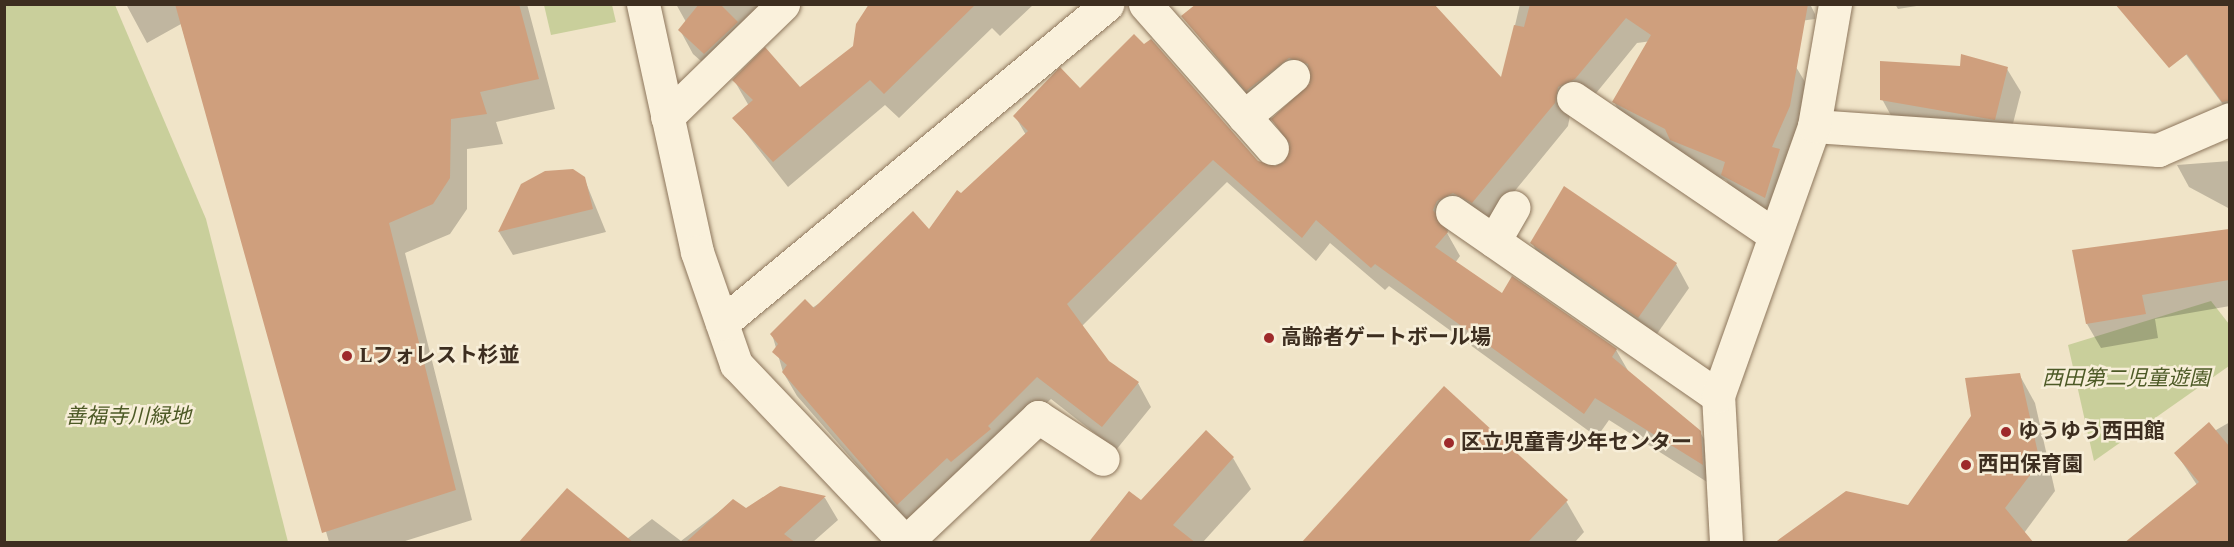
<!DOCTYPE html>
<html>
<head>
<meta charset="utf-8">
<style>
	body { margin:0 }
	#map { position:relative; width:2234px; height:547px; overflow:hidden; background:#f0e4c8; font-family:Spectral,"Noto Sans JP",serif }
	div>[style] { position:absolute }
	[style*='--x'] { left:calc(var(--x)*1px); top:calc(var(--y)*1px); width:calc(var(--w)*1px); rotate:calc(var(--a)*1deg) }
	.green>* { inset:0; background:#c9cf9b }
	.shadow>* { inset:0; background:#0003 }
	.building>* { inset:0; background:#cf9f7d }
	.roads { filter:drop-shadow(0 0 2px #8d765c) drop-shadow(0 0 2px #8d765c) }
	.minor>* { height:33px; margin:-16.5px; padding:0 16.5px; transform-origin:16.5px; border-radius:16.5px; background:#faf1dc }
	.dots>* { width:16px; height:16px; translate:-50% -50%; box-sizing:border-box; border:3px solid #f7eed8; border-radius:50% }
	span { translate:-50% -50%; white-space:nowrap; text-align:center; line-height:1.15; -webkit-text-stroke:5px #f7eed8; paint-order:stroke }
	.poi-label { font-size:21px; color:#3d2e20; font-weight:700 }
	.left { translate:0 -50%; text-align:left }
	.park-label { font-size:21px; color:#4d5a26; font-style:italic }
	.frame { position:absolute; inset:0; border:6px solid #3d2e20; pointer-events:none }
</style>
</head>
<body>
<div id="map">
	<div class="green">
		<div style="clip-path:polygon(4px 5px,115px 5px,206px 219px,288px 542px,5px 542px)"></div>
		<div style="clip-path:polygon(544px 5px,612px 5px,616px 22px,551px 35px)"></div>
		<div style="clip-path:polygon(2211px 301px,2229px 324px,2229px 366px,2094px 461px,2068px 345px)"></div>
	</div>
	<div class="shadow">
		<div style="clip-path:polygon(126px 4px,527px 4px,555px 109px,496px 122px,503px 144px,467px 149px,467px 209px,450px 234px,405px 253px,472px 520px,402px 542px,329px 542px,181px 24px,147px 43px)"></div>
		<div style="clip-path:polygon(676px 4px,795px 4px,719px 77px,693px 54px,680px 30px,686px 22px)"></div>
		<div style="clip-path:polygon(871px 4px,1034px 4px,1000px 36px,992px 28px,899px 118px,885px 105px,788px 187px,734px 118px,749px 106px,734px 80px,800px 89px,855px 47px)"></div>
		<div style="clip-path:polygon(1520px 4px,1810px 4px,1815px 14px,1815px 19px,1637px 43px,1588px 103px,1571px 110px,1568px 126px,1486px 226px,1450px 224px,1447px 233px,1460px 256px,1455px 263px,1502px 295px,1616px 350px,1630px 374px,1700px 432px,1714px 456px,1715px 487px,1609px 420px,1597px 437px,1389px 286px,1385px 290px,1330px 243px,1316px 261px,1227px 182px,1082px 326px,1108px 362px,1138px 383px,1151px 407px,1116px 450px,1051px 399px,912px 528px,797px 396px,783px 372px,772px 334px,929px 232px,1026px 135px,1015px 116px,1080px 90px,1258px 162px,1275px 168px,1285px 163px,1290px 148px,1273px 119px,1312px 84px,1303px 80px,1261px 113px,1183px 16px,1502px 81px)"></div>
		<div style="clip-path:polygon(1895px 4px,1929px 4px,1898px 9px)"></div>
		<div style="clip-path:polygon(2202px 8px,2230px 43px,2230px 114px,2185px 53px)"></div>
		<div style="clip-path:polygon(1796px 67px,1810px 90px,1778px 220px,1737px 199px,1726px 180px,1686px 164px,1628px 126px,1614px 102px)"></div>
		<div style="clip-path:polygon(2007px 69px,2021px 92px,2008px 143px,1895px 123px,1882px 99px)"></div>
		<div style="clip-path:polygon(2230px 161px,2230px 209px,2189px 187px,2177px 165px)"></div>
		<div style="clip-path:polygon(584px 178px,606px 232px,513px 255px,499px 232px,522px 185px)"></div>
		<div style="clip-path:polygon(2230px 231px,2230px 306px,2155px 319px,2158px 338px,2101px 348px,2087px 324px,2074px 251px)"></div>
		<div style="clip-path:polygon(1532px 243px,1676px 264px,1689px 288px,1652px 341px,1546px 267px)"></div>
		<div style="clip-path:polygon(2019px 374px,2035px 403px,2055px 491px,2024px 533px,1909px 507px)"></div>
		<div style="clip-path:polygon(2230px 422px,2230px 542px,2128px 542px,2197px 485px,2176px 453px)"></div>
		<div style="clip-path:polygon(1233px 458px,1251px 489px,1203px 542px,1090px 542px,1141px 502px)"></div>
		<div style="clip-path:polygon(781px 488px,825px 498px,838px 520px,813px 542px,520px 542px,627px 539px,652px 519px,681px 541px,733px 501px,746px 509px)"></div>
		<div style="clip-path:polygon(1566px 501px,1584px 532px,1575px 542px,1303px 542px)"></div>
	</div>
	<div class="building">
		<div style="clip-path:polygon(175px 4px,519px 4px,539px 79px,480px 92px,487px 114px,451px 119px,450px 178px,433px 204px,389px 223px,456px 490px,322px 533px)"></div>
		<div style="clip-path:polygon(699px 4px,720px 4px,738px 22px,704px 54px,678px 30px)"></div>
		<div style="clip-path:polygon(869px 4px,976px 4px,884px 94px,870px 80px,773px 162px,732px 118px,753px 100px,732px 80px,765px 47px,800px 87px,853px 46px,856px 24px)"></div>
		<div style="clip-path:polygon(1196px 4px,1434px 4px,1501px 77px,1514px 25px,1524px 27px,1530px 4px,1808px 4px,1790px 106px,1772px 147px,1780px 149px,1765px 198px,1721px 175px,1725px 162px,1670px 140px,1665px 129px,1612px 102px,1651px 35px,1626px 18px,1575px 79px,1558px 87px,1555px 103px,1472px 203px,1453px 193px,1437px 201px,1433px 210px,1448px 232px,1435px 247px,1502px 293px,1512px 276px,1617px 349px,1612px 357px,1701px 431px,1703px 465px,1595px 398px,1584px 414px,1375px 264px,1371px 268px,1316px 220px,1302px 238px,1213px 160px,1067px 304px,1109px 361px,1139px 382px,1102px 427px,1037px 377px,988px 426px,991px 429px,951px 462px,947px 458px,897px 505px,782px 372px,787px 365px,772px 352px,778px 344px,770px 334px,805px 299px,814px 308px,913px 211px,929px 229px,957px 190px,961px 193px,1028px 131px,1013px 116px,1060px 67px,1080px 88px,1134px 34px,1144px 44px,1151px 39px,1258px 161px,1275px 166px,1284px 162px,1290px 144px,1271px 119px,1310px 83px,1308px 64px,1289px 58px,1246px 91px,1181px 16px)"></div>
		<div style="clip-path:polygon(2115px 4px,2229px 4px,2229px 101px,2222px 102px,2187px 54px,2169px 68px)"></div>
		<div style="clip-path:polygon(1961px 54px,2008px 67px,1995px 120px,1880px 100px,1880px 61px,1960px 66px)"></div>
		<div style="clip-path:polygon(573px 169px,585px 177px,593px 209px,498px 232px,521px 184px,545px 171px)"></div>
		<div style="clip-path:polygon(1564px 186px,1677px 263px,1638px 318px,1530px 243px)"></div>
		<div style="clip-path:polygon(2229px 229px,2229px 280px,2142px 295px,2146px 314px,2086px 324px,2072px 250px)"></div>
		<div style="clip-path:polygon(2020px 373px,2040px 462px,2005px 508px,2034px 543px,1774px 543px,1846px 491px,1908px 505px,1971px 416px,1965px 378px)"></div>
		<div style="clip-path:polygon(1444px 386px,1568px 500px,1527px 543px,1301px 543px)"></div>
		<div style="clip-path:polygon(2209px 422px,2229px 446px,2229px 543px,2124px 543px,2199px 482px,2174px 453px)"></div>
		<div style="clip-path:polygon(1206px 430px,1234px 457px,1173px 525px,1196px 543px,1088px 543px,1129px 491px,1141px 500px)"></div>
		<div style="clip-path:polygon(780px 486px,826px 496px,784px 534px,796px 543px,685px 543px,733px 499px,746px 508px)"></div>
		<div style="clip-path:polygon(567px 488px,634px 543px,518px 543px)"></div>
	</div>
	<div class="roads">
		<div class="minor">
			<div style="--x:643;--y:4;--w:254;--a:77.7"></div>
			<div style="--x:697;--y:252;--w:119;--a:70.8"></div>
			<div style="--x:736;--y:364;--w:245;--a:46.5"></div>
			<div style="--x:1145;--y:4;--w:192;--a:48.6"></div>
			<div style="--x:1573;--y:98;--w:242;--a:34.2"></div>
			<div style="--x:667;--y:117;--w:162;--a:-44.2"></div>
			<div style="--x:1244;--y:117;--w:64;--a:-39.9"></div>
			<div style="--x:1814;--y:126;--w:345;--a:4"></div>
			<div style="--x:2158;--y:150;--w:78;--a:-23.3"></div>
			<div style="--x:1452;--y:212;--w:323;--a:34.7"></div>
			<div style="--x:1494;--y:241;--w:39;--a:-60"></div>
			<div style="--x:722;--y:323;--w:500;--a:-39.6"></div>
			<div style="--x:906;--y:542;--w:182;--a:-43.4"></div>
			<div style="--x:1038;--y:417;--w:77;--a:32.9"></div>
			<div style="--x:1726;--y:542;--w:146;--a:-93.1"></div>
			<div style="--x:1718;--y:396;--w:287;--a:-70.4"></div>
			<div style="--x:1814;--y:126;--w:124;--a:-80.2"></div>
		</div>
	</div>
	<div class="dots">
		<div style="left:1269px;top:338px;background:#9e2a2b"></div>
		<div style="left:347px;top:356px;background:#9e2a2b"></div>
		<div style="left:2006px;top:432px;background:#9e2a2b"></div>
		<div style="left:1449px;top:443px;background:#9e2a2b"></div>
		<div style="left:1966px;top:465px;background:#9e2a2b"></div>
	</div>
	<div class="poi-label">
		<span class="left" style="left:1281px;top:338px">高齢者ゲートボール場</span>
		<span class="left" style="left:359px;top:356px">Lフォレスト杉並</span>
		<span class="left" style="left:2018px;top:432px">ゆうゆう西田館</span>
		<span class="left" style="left:1461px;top:443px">区立児童青少年センター</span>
		<span class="left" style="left:1978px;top:465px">西田保育園</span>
	</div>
	<div class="park-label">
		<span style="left:2126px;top:379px">西田第二児童遊園</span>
		<span style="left:128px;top:417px">善福寺川緑地</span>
	</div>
	<div class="frame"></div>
</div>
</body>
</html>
